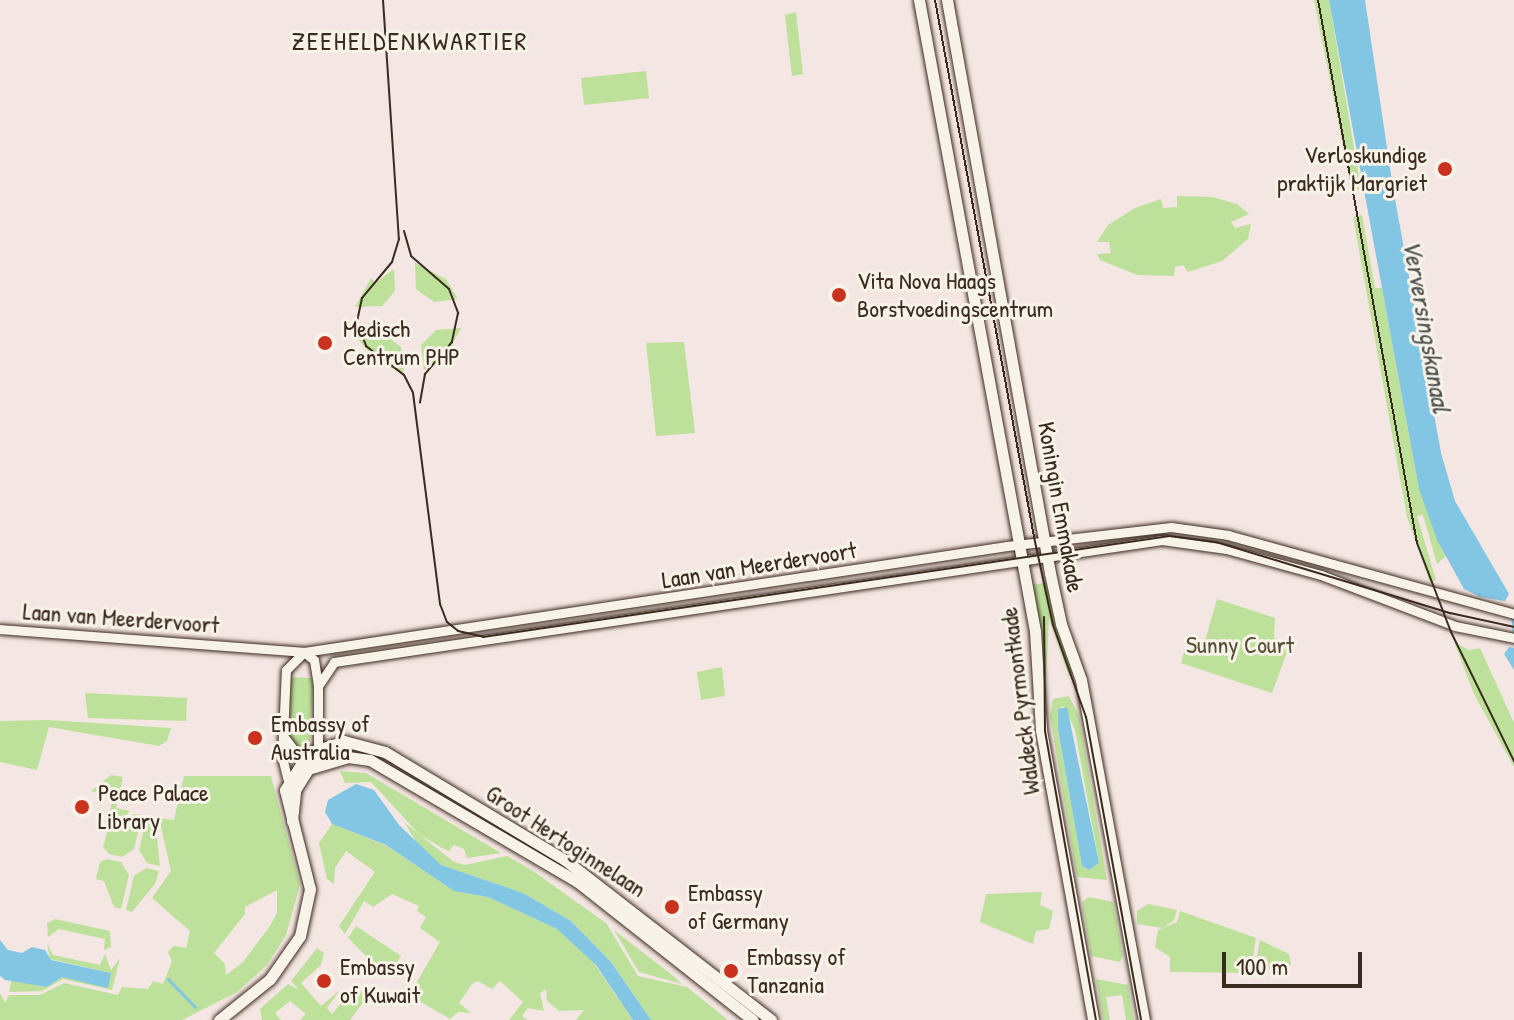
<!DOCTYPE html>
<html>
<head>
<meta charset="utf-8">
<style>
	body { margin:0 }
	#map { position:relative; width:1514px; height:1020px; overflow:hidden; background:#f4e6e2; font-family:"Patrick Hand",sans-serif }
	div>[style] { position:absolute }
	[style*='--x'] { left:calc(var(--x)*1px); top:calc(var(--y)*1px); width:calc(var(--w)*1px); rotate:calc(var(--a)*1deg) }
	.green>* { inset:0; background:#bde19b }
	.water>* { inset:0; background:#82c6e3 }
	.pier>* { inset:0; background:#f4e6e2 }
	.stream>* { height:3px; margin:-1.5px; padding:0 1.5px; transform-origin:1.5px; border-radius:1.5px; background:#82c6e3 }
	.roads { filter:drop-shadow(0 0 2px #3b2a1e) drop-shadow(0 0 2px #3b2a1e) }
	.tertiary>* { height:9px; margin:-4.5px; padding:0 4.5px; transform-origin:4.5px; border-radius:4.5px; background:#f7f3e8 }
	.secondary>* { height:11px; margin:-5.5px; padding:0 5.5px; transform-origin:5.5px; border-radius:5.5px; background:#f7f3e8 }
	.tram>* { height:2px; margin:-1px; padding:0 1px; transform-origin:1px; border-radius:1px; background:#3b2a1e }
	.dots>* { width:22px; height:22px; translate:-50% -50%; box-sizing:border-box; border:4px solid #f7f3e8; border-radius:50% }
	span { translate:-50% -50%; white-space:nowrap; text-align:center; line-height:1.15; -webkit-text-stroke:6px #f7f3e8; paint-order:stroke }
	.poi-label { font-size:24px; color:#3b2a1e }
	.right { translate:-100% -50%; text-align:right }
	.left { translate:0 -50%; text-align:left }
	.street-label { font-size:24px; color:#3b2a1e }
	.park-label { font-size:24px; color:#554f37 }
	.neighbourhood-label { font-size:26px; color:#3b2a1e; letter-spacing:2px }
	.water-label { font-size:26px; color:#4d514f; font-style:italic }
	.scale { position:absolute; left:1222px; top:952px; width:140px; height:36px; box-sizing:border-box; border:4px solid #3b2a1e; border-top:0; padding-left:10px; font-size:24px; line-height:28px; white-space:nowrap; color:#3b2a1e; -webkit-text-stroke:6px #f7f3e8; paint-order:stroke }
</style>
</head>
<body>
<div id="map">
	<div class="green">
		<div style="clip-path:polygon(1314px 0,1329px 0,1361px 189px,1352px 191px)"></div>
		<div style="clip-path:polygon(796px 12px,803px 74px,792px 76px,785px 15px)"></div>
		<div style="clip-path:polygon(646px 71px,649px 98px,584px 105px,581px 78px)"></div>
		<div style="clip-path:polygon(1177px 196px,1212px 197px,1237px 204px,1249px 214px,1231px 222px,1235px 228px,1251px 224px,1248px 239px,1222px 261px,1188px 272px,1183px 265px,1175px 267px,1174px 276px,1137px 275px,1100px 260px,1097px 254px,1111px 253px,1109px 242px,1097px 242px,1108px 225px,1135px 208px,1161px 199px,1163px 208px,1177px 207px)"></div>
		<div style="clip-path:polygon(1362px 215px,1375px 288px,1382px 288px,1419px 489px,1446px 556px,1437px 564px,1423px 515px,1417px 516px,1436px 580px,1430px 583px,1407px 517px,1353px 217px)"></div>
		<div style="clip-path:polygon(415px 263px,446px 279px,458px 299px,434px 302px,416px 289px)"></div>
		<div style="clip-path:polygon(394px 269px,395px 291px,382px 306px,355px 307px,371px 278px,375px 283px)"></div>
		<div style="clip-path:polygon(461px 328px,446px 356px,424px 370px,421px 345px,436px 330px)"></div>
		<div style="clip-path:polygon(384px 334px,401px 347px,404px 372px,378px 363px,357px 338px)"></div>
		<div style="clip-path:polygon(684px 342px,695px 433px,656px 436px,646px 343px)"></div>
		<div style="clip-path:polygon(1048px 582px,1073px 674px,1069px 676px,1049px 618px,1046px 678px,1040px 678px,1040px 627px,1032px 585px)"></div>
		<div style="clip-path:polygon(1217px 599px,1275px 618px,1274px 637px,1287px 652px,1272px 693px,1181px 663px,1185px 648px,1202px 651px)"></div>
		<div style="clip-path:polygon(1454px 642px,1469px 650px,1480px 648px,1514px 723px,1514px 767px,1474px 694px)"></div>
		<div style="clip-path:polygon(722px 667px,725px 696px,701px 700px,697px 672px)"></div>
		<div style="clip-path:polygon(289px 677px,313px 678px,310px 741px,297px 752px,290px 737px)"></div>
		<div style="clip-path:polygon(85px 693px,187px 698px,186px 721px,88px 718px)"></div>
		<div style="clip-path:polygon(evenodd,1069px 696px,1079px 716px,1107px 880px,1077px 877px,1050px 716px,1053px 699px,1069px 696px,1064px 706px,1075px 730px,1099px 863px,1089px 870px,1082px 866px,1058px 729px,1058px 709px,1064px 706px)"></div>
		<div style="clip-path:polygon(49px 720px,171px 728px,167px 741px,159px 746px,49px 727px,37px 770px,0 762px,0 721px)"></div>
		<div style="clip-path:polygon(340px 771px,366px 773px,501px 853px,467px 858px,464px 849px,454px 845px,449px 851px,442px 848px,419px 834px,371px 782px,345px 783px)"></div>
		<div style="clip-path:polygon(111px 775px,123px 777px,116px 808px,130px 811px,116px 825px,109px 823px,112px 797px,91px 791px)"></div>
		<div style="clip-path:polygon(evenodd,184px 776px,271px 776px,300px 885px,286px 935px,267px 965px,237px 992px,182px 1020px,0 1020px,0 993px,5px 1003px,9px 995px,40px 995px,64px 983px,118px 995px,122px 987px,148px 989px,153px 981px,163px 984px,172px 961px,168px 952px,174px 946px,186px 948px,190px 931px,152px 898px,171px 871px,159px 818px,174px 820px,184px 776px,277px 890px,277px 913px,270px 926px,243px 962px,226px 975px,225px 964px,214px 953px,245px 914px,245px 907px,277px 890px)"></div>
		<div style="clip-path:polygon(134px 814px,142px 815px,134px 849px,122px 857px,109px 854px,103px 847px,108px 829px,116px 830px)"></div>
		<div style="clip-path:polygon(147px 816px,155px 818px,160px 866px,147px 863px,139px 850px)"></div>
		<div style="clip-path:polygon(405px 823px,454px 862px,465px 865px,507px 856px,533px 871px,606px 923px,638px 976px,687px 987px,728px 1020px,651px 1020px,611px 962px,571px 921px,523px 893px,441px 865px,419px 847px)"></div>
		<div style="clip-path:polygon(332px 824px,387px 846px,454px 891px,488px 897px,557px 929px,591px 959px,633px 1020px,576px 1020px,584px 1010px,559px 1011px,547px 1001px,546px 989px,540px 993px,544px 1011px,528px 1008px,522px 1016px,527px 1020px,509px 1020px,523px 1002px,500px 981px,492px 989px,478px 981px,472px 984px,459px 1003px,471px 1013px,458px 1012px,450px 1019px,421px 1002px,410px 994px,440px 942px,420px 928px,426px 917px,417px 911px,419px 906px,392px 894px,373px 907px,364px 901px,345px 934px,339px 926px,375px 872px,346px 851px,335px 868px,334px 884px,327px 879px,319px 843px)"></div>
		<div style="clip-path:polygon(107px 859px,121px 862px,129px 875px,121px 909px,114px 907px,104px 881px,96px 879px,100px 862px)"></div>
		<div style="clip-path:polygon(146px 868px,159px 871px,155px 884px,132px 912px,126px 910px,134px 876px)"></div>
		<div style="clip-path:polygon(1042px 892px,1040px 905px,1053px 911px,1049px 929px,1036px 931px,1033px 944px,980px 922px,986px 894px)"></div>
		<div style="clip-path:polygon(1088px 897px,1113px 902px,1123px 956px,1120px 962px,1091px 956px,1082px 903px)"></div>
		<div style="clip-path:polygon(1148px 904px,1177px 910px,1174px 920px,1163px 928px,1137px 924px,1137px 911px)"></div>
		<div style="clip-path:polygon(1180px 911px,1256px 938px,1250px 973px,1170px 972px,1170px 957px,1155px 947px,1158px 930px,1177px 922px)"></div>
		<div style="clip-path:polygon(55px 919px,110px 931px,111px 947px,104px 950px,105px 939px,59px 929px,48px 937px,47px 923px)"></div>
		<div style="clip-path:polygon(356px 926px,401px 956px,387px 977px,348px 938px)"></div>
		<div style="clip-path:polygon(614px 930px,672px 975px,682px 984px,639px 972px)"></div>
		<div style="clip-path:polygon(1260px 940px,1289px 954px,1291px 965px,1254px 972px)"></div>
		<div style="clip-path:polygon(47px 943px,53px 955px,100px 965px,105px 954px,111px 970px,120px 958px,112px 990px,63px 979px,42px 991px,9px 992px,12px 979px,47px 987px,62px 977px,111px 973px,50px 959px)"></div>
		<div style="clip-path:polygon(317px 948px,324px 953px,321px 965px,301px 983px,321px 1006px,340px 990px,327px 1008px,332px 1014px,355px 986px,367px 997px,350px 1020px,300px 1020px,306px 1014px,290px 1001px,275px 1013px,281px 1020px,262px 1020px,260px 1009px,288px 984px,299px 990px,291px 981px)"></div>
		<div style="clip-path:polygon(1096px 979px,1128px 985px,1134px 1020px,1126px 1020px,1122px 995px,1106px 997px,1110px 1020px,1103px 1020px)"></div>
	</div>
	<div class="water">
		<div style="clip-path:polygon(1329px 0,1365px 0,1393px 188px,1441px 453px,1455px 501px,1509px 594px,1505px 601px,1514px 616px,1514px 670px,1504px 654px,1510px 646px,1478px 596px,1464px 589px,1437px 540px,1419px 489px)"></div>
		<div style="clip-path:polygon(1067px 707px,1099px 863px,1089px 870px,1082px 866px,1058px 729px,1058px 709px)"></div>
		<div style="clip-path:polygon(356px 784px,374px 790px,399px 825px,441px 865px,523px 893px,571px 921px,611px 962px,651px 1020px,633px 1020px,596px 965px,557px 929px,488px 897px,454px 891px,386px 845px,332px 824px,325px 812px,328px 800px)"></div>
		<div style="clip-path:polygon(0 940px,8px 950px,22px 953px,32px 947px,45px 950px,51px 960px,111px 973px,108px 988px,62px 977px,47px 987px,5px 980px,0 976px)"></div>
	</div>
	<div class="pier">
		<div style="clip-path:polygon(1464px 594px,1510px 602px,1514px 648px,1505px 646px,1475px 599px)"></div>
	</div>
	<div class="stream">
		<div style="--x:168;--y:979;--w:39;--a:46"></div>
	</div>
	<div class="roads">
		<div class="tertiary">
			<div style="--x:0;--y:629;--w:305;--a:4.3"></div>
			<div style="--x:304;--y:652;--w:711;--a:-8.57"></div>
			<div style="--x:1007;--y:546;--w:165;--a:-6.6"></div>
			<div style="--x:1171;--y:527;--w:58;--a:8"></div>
			<div style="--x:1228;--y:535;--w:297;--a:15.4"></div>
			<div style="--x:304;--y:652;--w:13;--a:39"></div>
			<div style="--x:314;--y:660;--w:26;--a:81"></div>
			<div style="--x:318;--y:686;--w:61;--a:90"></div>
			<div style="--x:318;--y:747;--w:21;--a:109"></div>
			<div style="--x:318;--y:686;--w:29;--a:-56"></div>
			<div style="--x:334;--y:662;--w:837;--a:-8.38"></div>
			<div style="--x:1162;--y:540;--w:65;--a:8"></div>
			<div style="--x:1226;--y:549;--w:98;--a:15.3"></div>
			<div style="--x:1321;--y:575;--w:143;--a:20.8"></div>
			<div style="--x:1455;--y:626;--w:60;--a:11.5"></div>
			<div style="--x:284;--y:737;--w:36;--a:53"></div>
			<div style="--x:288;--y:781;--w:25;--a:-104"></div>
			<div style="--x:282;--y:757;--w:87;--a:-87.4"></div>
			<div style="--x:286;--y:670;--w:25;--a:-45"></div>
		</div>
		<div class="secondary">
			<div style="--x:919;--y:0;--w:642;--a:79.58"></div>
			<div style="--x:1035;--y:631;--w:99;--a:86.5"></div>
			<div style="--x:1041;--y:730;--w:295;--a:79.8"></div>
			<div style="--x:947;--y:0;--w:582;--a:79.81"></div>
			<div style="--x:1050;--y:573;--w:52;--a:77.8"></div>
			<div style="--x:1061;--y:624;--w:59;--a:70.3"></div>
			<div style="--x:1081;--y:680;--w:346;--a:79.5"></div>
			<div style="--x:292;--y:821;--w:31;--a:-84"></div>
			<div style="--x:295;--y:790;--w:25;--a:-58"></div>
			<div style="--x:308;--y:769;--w:42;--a:-16.7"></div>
			<div style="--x:348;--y:757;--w:22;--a:8"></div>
			<div style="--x:370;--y:760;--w:241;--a:30.4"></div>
			<div style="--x:578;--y:882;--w:223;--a:38.3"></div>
			<div style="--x:219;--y:1020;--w:65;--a:-38.8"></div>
			<div style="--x:270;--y:979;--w:52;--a:-55.1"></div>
			<div style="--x:300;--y:936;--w:48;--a:-78"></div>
			<div style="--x:310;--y:889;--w:102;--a:-104.2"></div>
			<div style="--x:285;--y:790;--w:44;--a:-58.1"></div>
			<div style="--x:308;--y:753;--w:38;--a:-18"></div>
			<div style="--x:344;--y:741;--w:42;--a:15"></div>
			<div style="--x:385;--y:752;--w:210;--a:31"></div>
			<div style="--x:565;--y:860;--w:261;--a:37.8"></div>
		</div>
	</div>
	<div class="tram">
		<div style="--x:383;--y:0;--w:240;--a:86.2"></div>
		<div style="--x:399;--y:239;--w:24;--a:107"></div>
		<div style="--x:392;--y:262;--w:47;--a:129.8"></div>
		<div style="--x:362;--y:298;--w:24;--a:102"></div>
		<div style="--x:357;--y:321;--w:27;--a:70"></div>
		<div style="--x:366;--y:346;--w:48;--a:37.3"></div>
		<div style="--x:404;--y:375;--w:20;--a:63"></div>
		<div style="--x:413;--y:393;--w:213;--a:82.7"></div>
		<div style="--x:440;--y:604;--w:19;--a:69"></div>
		<div style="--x:447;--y:622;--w:14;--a:39"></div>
		<div style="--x:458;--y:631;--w:26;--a:13"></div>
		<div style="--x:483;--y:637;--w:694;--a:-8.36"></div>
		<div style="--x:1170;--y:536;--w:46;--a:7.4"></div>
		<div style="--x:1216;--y:542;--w:245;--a:16.9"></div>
		<div style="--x:1450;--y:613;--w:66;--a:12.3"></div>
		<div style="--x:935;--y:0;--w:546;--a:79.55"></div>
		<div style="--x:1034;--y:537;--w:90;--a:77.8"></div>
		<div style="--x:1053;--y:625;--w:98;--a:70.3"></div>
		<div style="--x:1086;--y:717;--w:308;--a:79.7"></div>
		<div style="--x:1318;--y:0;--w:552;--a:79.67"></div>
		<div style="--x:1417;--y:543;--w:95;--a:69.1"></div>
		<div style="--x:1451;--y:632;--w:144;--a:64"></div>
		<div style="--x:404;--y:231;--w:26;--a:74"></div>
		<div style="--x:411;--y:256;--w:50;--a:41"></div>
		<div style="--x:449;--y:289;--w:26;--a:69"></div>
		<div style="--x:458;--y:313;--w:30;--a:102"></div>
		<div style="--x:452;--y:342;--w:42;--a:130.2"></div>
		<div style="--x:425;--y:374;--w:29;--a:100"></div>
		<div style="--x:1044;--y:617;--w:114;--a:89.5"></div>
		<div style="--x:1045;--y:731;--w:293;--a:80"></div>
	</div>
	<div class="dots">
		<div style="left:1445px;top:169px;background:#c8321e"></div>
		<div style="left:839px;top:295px;background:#c8321e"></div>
		<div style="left:325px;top:343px;background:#c8321e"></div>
		<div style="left:255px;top:738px;background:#c8321e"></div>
		<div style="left:82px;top:807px;background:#c8321e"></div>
		<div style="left:672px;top:907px;background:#c8321e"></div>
		<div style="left:731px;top:971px;background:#c8321e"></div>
		<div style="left:324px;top:981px;background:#c8321e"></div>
	</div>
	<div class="poi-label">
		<span class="right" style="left:1427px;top:169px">Verloskundige<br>praktijk Margriet</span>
		<span class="left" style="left:857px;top:295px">Vita Nova Haags<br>Borstvoedingscentrum</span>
		<span class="left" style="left:343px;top:343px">Medisch<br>Centrum PHP</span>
		<span class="left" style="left:271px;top:738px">Embassy of<br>Australia</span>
		<span class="left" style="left:98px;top:807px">Peace Palace<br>Library</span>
		<span class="left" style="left:688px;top:907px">Embassy<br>of Germany</span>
		<span class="left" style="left:747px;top:971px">Embassy of<br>Tanzania</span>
		<span class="left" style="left:340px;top:981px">Embassy<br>of Kuwait</span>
	</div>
	<div class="street-label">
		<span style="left:1061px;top:507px;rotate:80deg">Koningin Emmakade</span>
		<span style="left:759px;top:565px;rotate:-9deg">Laan van Meerdervoort</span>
		<span style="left:121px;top:618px;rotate:4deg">Laan van Meerdervoort</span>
		<span style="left:1020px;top:701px;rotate:-97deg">Waldeck Pyrmontkade</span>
		<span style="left:566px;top:841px;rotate:33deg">Groot Hertoginnelaan</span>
	</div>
	<div class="park-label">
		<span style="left:1240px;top:645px">Sunny Court</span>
	</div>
	<div class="neighbourhood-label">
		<span style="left:410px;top:41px">ZEEHELDENKWARTIER</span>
	</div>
	<div class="water-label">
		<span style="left:1427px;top:326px;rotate:80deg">Verversingskanaal</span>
	</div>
	<div class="scale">100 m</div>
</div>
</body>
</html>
